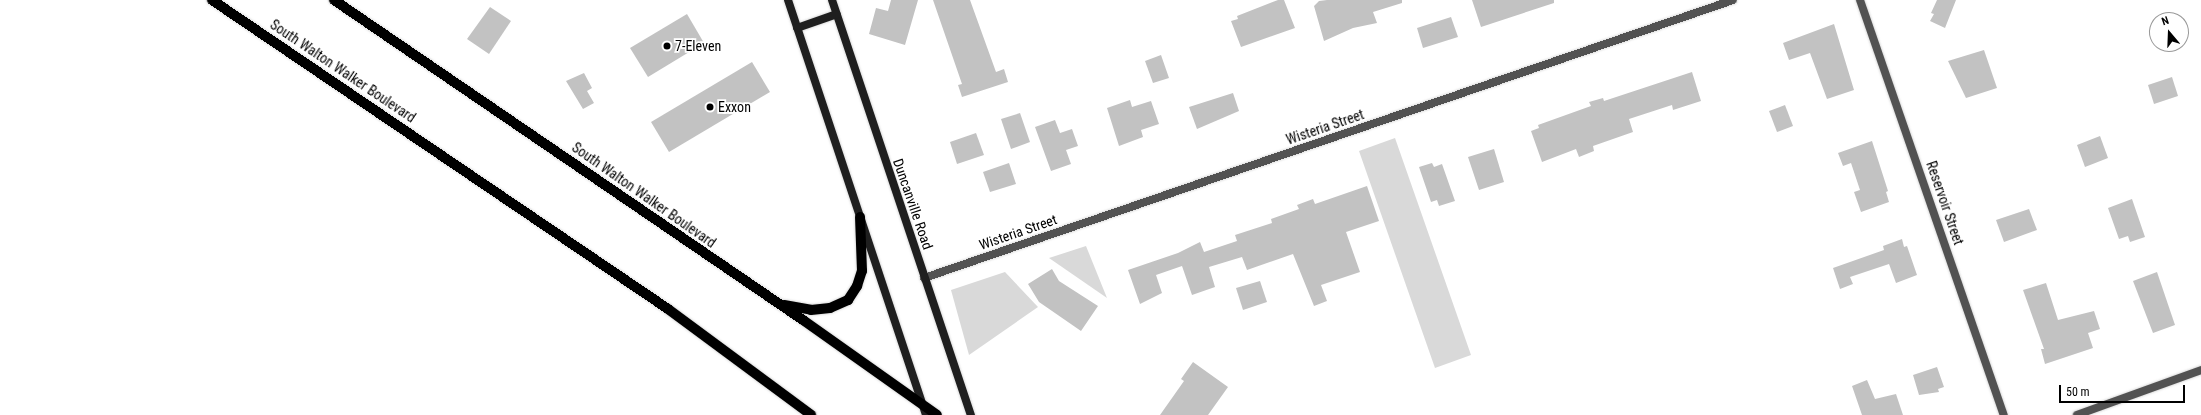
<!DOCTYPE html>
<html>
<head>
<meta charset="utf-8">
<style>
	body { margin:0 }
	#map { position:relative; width:2201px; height:415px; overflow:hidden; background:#fff; font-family:"Roboto Condensed",sans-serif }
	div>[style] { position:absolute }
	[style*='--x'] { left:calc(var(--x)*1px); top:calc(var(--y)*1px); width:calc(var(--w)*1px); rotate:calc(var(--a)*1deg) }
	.green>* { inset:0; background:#d9d9d9 }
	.building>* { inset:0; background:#c2c2c2 }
	.roads { filter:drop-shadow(0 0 1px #dbdbdb) drop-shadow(0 0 1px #dbdbdb) }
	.street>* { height:8px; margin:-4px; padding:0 4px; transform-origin:4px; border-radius:4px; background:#525252 }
	.secondary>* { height:8px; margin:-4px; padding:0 4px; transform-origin:4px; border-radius:4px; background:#1f1f1f }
	.primary>* { height:10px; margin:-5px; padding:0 5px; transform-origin:5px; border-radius:5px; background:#000 }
	.dots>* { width:11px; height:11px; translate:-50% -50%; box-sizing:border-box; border:2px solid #fff; border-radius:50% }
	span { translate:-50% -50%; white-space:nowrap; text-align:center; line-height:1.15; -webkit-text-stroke:3.5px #fff; paint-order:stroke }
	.poi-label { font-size:14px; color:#000 }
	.left { translate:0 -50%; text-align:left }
	.street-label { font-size:14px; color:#000 }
	.north { position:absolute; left:2149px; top:12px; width:40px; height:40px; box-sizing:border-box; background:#fff; border:1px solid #999; border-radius:50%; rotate:341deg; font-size:11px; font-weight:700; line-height:16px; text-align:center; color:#000 }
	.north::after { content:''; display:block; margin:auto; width:14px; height:18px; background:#000; clip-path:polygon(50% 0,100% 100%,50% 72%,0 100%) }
	.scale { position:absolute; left:2059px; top:385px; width:126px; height:18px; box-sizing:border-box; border:2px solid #000; border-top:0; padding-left:5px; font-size:12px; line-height:14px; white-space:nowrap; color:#000; -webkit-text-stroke:3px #fff; paint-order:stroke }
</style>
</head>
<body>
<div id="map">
	<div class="green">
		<div style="clip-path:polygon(1395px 138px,1471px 355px,1435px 368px,1359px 151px)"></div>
		<div style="clip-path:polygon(1086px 246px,1107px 298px,1049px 258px)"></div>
		<div style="clip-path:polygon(1005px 272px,1038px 307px,969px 355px,951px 290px)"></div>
	</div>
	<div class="building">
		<div style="clip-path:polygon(891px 0,918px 0,905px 45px,869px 34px,876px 8px,888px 11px)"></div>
		<div style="clip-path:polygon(933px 0,970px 0,996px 72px,1004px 69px,1008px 82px,962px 97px,958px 85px,962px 84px)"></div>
		<div style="clip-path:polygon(1278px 0,1284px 0,1295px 28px,1241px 47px,1231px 21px,1238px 19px,1237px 16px)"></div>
		<div style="clip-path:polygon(1327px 0,1402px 0,1402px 3px,1373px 12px,1377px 23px,1353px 28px,1324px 41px,1314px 6px,1319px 1px)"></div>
		<div style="clip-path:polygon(1472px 0,1554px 0,1554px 3px,1481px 27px)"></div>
		<div style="clip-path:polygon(1937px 0,1956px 0,1945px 28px,1930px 21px,1934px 14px,1931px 13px)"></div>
		<div style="clip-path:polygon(490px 7px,511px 21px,489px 54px,467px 39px)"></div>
		<div style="clip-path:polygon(687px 14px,704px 43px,648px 77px,630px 48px)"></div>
		<div style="clip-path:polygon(1451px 17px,1458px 37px,1423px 48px,1417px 28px)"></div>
		<div style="clip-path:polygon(1834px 24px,1854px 90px,1827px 99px,1810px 53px,1789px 60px,1783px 43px)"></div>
		<div style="clip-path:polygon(1984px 50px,1997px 88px,1966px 98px,1948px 61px)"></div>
		<div style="clip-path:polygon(1161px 55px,1169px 78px,1153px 83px,1145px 61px)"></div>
		<div style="clip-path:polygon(752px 62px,770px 92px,669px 152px,651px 122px)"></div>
		<div style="clip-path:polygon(1692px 72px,1701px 101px,1673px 110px,1672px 105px,1629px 119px,1633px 132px,1593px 146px,1594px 151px,1579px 157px,1576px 149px,1542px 162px,1531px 131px,1539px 128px,1538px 125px,1591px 106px,1589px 102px,1603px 98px,1604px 101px)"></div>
		<div style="clip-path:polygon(584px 73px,592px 88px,587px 91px,594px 103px,583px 109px,566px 81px)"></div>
		<div style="clip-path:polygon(2172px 77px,2178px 96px,2154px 104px,2148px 85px)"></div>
		<div style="clip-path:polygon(1233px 93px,1239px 111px,1197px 129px,1189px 107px)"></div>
		<div style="clip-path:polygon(1130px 100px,1132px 107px,1151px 101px,1159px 124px,1141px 130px,1143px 137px,1119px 146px,1107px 108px)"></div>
		<div style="clip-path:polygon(1785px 105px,1793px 126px,1777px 132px,1769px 111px)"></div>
		<div style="clip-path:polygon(1020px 113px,1030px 142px,1011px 149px,1001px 119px)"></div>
		<div style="clip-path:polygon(1055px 120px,1060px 133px,1072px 129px,1078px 146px,1066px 150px,1071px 164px,1051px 171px,1035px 127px)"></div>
		<div style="clip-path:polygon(976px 133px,984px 155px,957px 164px,950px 142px)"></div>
		<div style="clip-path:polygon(2100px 136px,2108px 158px,2085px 167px,2077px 145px)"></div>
		<div style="clip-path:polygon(1872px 141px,1888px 191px,1886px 192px,1889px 202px,1861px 212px,1854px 192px,1860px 190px,1851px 163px,1843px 166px,1838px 153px)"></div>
		<div style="clip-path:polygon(1494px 149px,1504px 182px,1479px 190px,1468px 157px)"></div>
		<div style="clip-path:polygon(1009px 163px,1016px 184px,990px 192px,983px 172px)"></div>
		<div style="clip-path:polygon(1432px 163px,1434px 167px,1442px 164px,1455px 201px,1439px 206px,1437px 200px,1431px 202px,1419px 167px)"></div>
		<div style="clip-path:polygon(1367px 186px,1379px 221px,1346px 232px,1360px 272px,1321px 285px,1327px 301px,1314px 306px,1293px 254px,1247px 270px,1242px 257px,1209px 267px,1215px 287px,1192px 295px,1182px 266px,1156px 275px,1162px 293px,1140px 304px,1128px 270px,1178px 253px,1200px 242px,1204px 252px,1237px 241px,1235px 235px,1272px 223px,1271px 219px,1299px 209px,1297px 205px,1313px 199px,1315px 204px)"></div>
		<div style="clip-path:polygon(2132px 199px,2145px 237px,2130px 242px,2128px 236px,2119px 239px,2108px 208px)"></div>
		<div style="clip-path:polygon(2029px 209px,2037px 230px,2004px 242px,1996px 220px)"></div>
		<div style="clip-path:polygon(1902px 239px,1904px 247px,1907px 246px,1917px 275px,1896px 283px,1889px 264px,1850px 277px,1853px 284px,1840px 289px,1833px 268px,1884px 250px,1883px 246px)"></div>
		<div style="clip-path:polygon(1052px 269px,1059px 281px,1098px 306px,1081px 331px,1039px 302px,1028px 284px)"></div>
		<div style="clip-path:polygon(2157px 272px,2175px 325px,2153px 333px,2133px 281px)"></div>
		<div style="clip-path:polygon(1260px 281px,1267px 302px,1243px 310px,1236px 288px)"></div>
		<div style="clip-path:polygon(2046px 283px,2058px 320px,2094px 311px,2100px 329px,2088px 333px,2093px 348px,2045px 364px,2041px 349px,2044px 349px,2023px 290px)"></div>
		<div style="clip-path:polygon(1193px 362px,1228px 387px,1208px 415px,1160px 415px,1184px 381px,1181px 379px)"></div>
		<div style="clip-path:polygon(1937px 367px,1944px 387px,1938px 389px,1939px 392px,1919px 395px,1913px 375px)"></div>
		<div style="clip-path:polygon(1867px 380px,1875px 399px,1896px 394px,1903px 415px,1862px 415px,1852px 386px)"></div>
	</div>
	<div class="roads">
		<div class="street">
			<div style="--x:1860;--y:0;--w:439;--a:70.9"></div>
			<div style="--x:924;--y:278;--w:855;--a:-18.96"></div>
			<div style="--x:2077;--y:415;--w:132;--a:-19.9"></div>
		</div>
		<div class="secondary">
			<div style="--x:788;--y:0;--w:437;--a:71.6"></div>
			<div style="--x:832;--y:0;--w:438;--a:71.5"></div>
			<div style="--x:797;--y:28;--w:42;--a:-19.3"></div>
		</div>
		<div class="primary">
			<div style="--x:212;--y:0;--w:551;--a:34.12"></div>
			<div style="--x:668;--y:309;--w:178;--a:36.5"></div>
			<div style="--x:334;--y:0;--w:568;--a:34.31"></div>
			<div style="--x:803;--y:320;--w:164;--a:35.3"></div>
			<div style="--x:784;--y:305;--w:27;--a:10"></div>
			<div style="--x:811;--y:310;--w:19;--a:-6"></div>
			<div style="--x:830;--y:308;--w:20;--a:-24"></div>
			<div style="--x:848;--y:300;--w:17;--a:-57"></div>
			<div style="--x:857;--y:286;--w:16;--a:-72"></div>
			<div style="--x:862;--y:271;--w:54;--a:-92.1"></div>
		</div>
	</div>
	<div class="dots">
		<div style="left:667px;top:46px;background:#000"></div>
		<div style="left:710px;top:107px;background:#000"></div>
	</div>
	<div class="poi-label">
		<span class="left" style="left:675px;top:46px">7-Eleven</span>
		<span class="left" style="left:718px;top:107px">Exxon</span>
	</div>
	<div class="street-label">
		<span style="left:343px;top:71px;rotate:34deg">South Walton Walker Boulevard</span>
		<span style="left:1325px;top:127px;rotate:-19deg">Wisteria Street</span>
		<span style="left:644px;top:195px;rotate:35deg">South Walton Walker Boulevard</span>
		<span style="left:1945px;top:203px;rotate:71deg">Reservoir Street</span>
		<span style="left:913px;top:204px;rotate:71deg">Duncanville Road</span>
		<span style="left:1018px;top:232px;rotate:-19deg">Wisteria Street</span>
	</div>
	<div class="north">N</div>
	<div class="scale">50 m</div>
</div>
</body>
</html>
